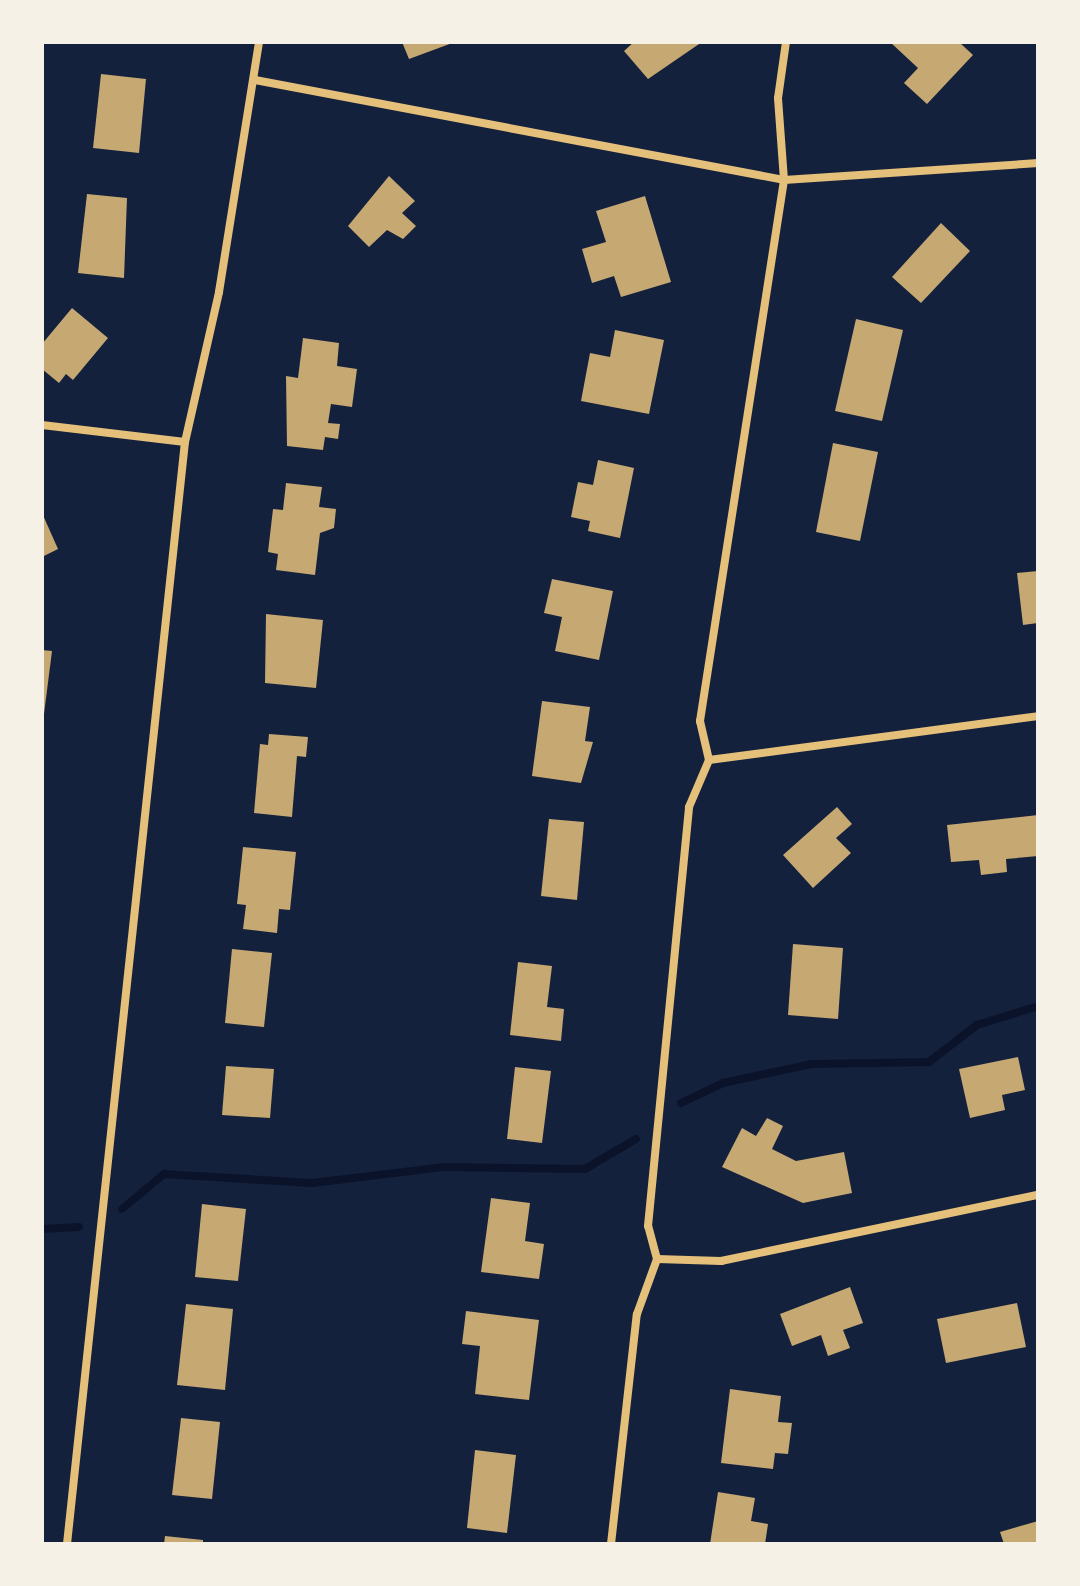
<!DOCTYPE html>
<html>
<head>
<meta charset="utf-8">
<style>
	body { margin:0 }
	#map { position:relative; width:1080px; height:1586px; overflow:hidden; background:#14213d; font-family:Rubik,sans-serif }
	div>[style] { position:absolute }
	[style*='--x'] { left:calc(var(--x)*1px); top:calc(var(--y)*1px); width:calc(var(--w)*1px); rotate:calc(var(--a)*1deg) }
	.stream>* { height:8px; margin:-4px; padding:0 4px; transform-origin:4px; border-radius:4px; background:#0b132b }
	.building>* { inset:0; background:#c6a872 }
	.minor>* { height:8px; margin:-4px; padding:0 4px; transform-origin:4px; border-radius:4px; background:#e5c07b }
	span { translate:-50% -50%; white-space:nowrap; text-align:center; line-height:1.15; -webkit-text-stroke:6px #f6f1e7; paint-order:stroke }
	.frame { position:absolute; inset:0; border:44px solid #f6f1e7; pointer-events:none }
</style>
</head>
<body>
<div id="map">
	<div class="stream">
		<div style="--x:681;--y:1103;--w:47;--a:-25.5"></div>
		<div style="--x:723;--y:1083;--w:91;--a:-12.1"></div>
		<div style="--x:812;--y:1064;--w:117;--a:-1"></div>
		<div style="--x:929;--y:1062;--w:61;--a:-37.6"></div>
		<div style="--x:977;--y:1025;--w:64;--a:-17.3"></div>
		<div style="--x:122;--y:1209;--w:55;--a:-39.8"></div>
		<div style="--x:164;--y:1174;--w:148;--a:3.5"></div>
		<div style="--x:312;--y:1183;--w:134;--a:-6.9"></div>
		<div style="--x:445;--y:1167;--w:140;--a:0.8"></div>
		<div style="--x:585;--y:1169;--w:59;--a:-30.5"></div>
		<div style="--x:42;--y:1229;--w:37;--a:-3"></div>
	</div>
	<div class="building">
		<div style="clip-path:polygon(402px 42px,455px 42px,409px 59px)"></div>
		<div style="clip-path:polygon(634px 42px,702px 42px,648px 79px,624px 51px)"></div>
		<div style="clip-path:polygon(890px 42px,959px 42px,973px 55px,927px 104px,904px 83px,918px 68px)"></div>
		<div style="clip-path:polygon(101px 74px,146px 79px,139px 153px,93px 148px)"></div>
		<div style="clip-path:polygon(389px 176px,415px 201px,402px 213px,416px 226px,403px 239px,387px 230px,369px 247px,348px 226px)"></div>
		<div style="clip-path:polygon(87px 194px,127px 198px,124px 278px,78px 273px)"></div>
		<div style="clip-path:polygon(645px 196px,671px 282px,621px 297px,614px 276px,592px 283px,582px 249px,606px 242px,596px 211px)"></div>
		<div style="clip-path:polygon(941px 223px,970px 251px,921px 303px,892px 277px)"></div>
		<div style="clip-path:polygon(72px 308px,108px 338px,73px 380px,66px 374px,59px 383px,42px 369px,42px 344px)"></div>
		<div style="clip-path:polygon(856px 319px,903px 330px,882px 421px,835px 411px)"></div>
		<div style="clip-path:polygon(615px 330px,664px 340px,649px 414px,581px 401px,590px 353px,610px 357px)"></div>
		<div style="clip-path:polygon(303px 338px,339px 343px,337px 366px,357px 369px,352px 407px,331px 404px,328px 423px,340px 424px,338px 439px,325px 437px,323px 450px,287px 446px,286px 376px,298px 378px)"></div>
		<div style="clip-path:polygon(833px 443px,878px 452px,860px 541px,816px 532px)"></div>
		<div style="clip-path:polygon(598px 460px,634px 468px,620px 538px,588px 531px,590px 521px,571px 517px,578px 482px,593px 485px)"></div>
		<div style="clip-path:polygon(286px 483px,322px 487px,319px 507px,336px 509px,334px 528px,320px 533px,315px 575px,276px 570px,278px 554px,268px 552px,273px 509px,283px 510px)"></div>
		<div style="clip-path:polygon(42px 513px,58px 549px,42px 557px)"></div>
		<div style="clip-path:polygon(1038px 571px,1038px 623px,1023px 625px,1017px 573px)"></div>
		<div style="clip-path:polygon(552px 579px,613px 591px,599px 660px,555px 651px,562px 617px,544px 613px)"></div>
		<div style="clip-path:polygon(266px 614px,323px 620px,316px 688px,265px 683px)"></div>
		<div style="clip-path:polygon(42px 650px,52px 651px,44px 714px,42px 714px)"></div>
		<div style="clip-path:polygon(542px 701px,590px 707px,585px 741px,593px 742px,581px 783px,532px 776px)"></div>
		<div style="clip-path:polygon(269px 734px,308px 737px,306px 757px,297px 756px,292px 817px,254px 813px,260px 744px,268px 745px)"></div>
		<div style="clip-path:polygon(837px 807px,852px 824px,836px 838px,851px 853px,813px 888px,783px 855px)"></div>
		<div style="clip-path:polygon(1038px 815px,1038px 856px,1006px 859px,1007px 872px,981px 875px,979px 860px,951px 862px,947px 825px)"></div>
		<div style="clip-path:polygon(549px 819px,584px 822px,577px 900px,541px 896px)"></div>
		<div style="clip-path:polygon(243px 847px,296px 852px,290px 910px,279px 909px,277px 933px,243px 929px,246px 905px,237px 904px)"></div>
		<div style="clip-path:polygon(793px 944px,843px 948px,838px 1019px,788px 1015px)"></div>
		<div style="clip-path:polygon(232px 949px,272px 953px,264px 1027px,225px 1023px)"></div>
		<div style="clip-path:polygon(518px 962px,552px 966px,547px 1007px,564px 1009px,561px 1041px,510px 1035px)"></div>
		<div style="clip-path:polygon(1018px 1057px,1025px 1090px,1002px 1095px,1005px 1110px,970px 1118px,959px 1069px)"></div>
		<div style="clip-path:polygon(226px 1066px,274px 1069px,270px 1118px,222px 1115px)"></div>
		<div style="clip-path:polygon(515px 1067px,551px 1071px,542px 1143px,507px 1139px)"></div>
		<div style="clip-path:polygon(767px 1118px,783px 1126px,772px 1149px,796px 1161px,844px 1152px,852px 1193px,803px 1203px,722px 1167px,742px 1128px,756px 1136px)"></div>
		<div style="clip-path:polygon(491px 1198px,530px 1203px,525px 1241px,544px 1244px,539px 1279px,481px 1272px)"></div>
		<div style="clip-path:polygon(202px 1204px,246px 1209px,238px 1281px,195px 1277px)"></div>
		<div style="clip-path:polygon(850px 1287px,863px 1323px,843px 1330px,850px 1348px,828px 1356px,821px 1335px,792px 1346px,780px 1314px)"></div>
		<div style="clip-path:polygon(1017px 1303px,1026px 1347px,946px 1363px,937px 1319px)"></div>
		<div style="clip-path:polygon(186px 1304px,233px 1309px,225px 1390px,177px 1385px)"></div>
		<div style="clip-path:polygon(466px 1311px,539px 1320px,529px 1400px,475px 1394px,480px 1346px,462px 1344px)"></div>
		<div style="clip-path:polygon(730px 1389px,781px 1396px,778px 1422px,792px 1423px,788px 1454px,775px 1453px,773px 1469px,721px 1463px)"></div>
		<div style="clip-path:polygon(181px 1418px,220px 1422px,212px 1499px,172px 1495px)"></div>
		<div style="clip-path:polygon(475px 1450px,516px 1455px,507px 1533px,467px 1528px)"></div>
		<div style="clip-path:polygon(718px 1492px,755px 1498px,751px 1521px,768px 1524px,765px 1544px,710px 1544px)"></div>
		<div style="clip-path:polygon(1038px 1521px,1038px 1544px,1004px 1544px,1000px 1532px)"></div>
		<div style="clip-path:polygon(165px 1536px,203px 1540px,203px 1544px,164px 1544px)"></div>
	</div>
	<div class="minor">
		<div style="--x:255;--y:80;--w:538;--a:10.7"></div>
		<div style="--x:784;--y:180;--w:255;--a:-3.8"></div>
		<div style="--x:42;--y:425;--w:144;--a:6.8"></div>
		<div style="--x:709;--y:760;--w:332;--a:-7.6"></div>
		<div style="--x:657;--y:1259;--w:64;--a:1.8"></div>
		<div style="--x:721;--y:1261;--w:324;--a:-11.8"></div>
		<div style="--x:67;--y:1544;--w:1108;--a:-83.89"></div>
		<div style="--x:185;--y:442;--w:154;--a:-77.2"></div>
		<div style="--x:219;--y:292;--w:253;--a:-80.9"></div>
		<div style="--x:611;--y:1544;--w:231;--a:-83.6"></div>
		<div style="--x:637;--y:1314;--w:59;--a:-70"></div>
		<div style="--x:657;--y:1259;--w:34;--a:-105"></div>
		<div style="--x:648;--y:1226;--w:421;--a:-84.4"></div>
		<div style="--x:689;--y:807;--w:51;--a:-66.9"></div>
		<div style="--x:709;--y:760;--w:40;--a:-103"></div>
		<div style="--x:700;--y:721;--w:547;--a:-81.17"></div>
		<div style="--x:784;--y:180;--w:82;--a:-94.2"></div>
		<div style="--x:778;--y:98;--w:57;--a:-81.9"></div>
	</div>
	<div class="frame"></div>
</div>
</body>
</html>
